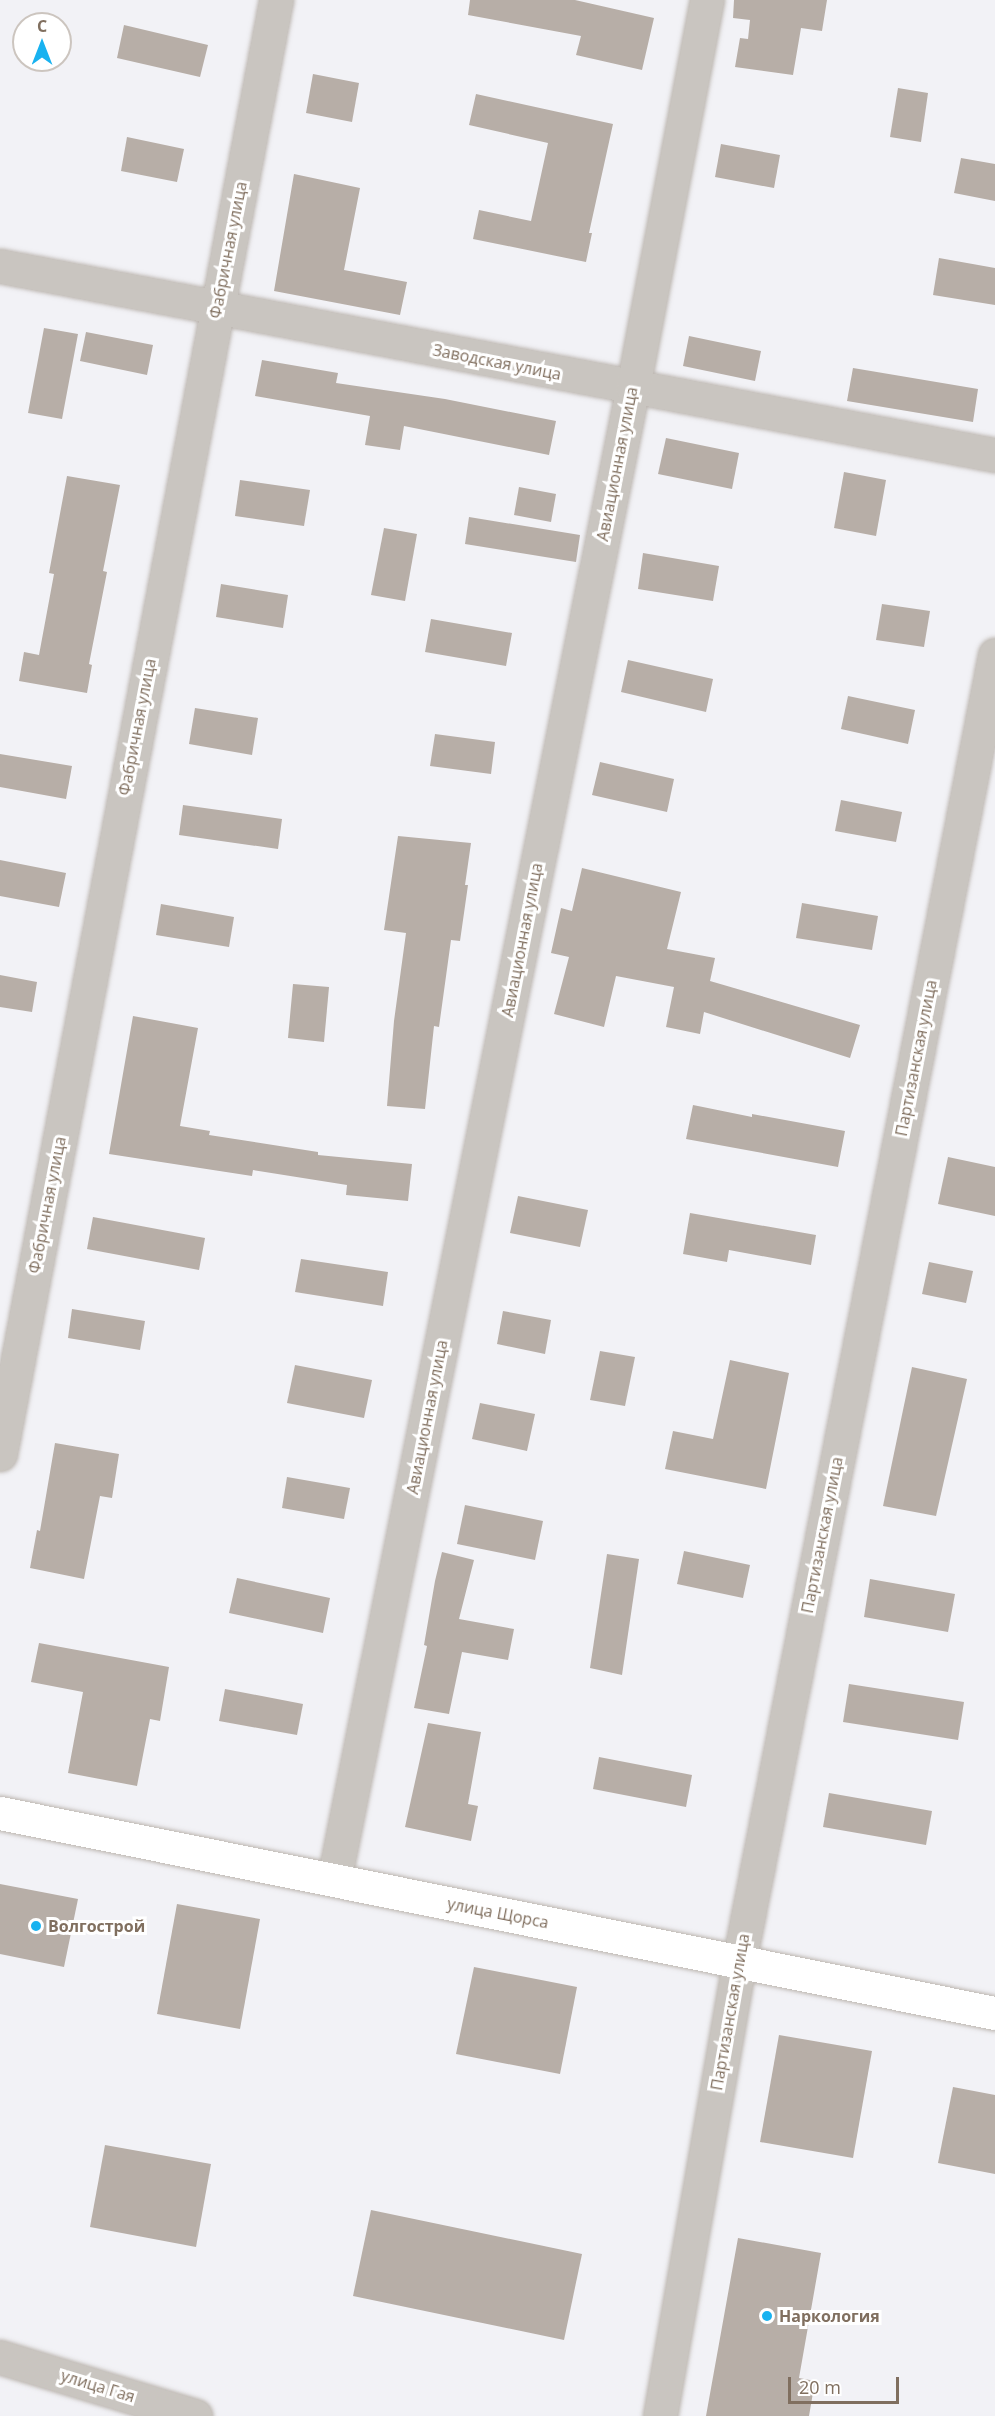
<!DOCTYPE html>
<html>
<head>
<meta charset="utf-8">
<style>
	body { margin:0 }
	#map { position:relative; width:995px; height:2416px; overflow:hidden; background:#f2f2f6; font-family:"Open Sans",sans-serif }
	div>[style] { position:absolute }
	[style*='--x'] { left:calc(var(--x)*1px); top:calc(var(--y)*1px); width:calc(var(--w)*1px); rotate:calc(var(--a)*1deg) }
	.building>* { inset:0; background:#b7aea7 }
	.roads { filter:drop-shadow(0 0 2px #bcb6b0) drop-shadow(0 0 2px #bcb6b0) }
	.minor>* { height:33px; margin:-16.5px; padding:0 16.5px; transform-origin:16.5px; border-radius:16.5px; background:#c9c5c0 }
	.tertiary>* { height:33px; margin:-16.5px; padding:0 16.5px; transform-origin:16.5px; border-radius:16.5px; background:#c9c5c0 }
	.secondary>* { height:33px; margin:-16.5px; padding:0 16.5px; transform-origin:16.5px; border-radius:16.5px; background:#fff }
	.dots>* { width:16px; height:16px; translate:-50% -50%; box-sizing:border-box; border:3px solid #fff; border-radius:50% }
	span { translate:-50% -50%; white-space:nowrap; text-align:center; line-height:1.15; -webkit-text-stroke:6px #fff; paint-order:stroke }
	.street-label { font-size:16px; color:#806f5f }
	.poi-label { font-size:16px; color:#806f5f; font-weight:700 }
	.left { translate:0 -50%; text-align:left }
	.north { position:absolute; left:12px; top:12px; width:60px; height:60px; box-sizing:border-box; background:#fff; border:2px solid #ccc5bf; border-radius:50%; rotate:0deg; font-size:16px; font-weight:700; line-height:24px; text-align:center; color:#806f5f }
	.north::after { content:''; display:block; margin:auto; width:21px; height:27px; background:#18b2f0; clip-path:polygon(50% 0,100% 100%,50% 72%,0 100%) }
	.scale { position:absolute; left:788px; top:2377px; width:111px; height:27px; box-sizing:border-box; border:3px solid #806f5f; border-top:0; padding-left:8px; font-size:18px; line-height:21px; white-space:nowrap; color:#806f5f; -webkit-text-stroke:4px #fff; paint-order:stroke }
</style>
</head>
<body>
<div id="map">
	<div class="building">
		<div style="clip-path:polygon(470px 0,575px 0,654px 18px,642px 70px,576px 55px,581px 36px,468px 15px)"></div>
		<div style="clip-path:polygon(734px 0,827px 0,822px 31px,801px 28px,793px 75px,735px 67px,740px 38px,748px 39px,750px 20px,733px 18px)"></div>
		<div style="clip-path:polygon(124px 25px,208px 45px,200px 77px,117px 58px)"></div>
		<div style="clip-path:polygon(313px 74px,359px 83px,352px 122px,306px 113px)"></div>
		<div style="clip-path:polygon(898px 88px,928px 93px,921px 142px,890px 137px)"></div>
		<div style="clip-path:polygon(476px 94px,613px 124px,589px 233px,592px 233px,586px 262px,473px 239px,479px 210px,531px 221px,548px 143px,469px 125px)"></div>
		<div style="clip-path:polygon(127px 137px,184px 149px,177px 182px,121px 171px)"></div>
		<div style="clip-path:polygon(721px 144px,780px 155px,774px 188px,715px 177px)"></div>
		<div style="clip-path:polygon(961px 158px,995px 164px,995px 201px,954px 193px)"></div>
		<div style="clip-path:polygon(294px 174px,360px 188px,344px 270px,407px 282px,400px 315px,274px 291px)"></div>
		<div style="clip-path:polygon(939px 258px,995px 268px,995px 305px,933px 295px)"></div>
		<div style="clip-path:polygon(44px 328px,78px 334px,62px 419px,28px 413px)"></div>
		<div style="clip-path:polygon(86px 332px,153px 345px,147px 375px,80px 361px)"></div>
		<div style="clip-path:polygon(689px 336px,761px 351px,755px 381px,683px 366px)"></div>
		<div style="clip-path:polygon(262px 360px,338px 373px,336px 383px,445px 399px,556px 421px,549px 455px,404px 426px,400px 450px,365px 445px,370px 416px,255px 396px)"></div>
		<div style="clip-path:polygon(853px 368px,978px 389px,973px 422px,847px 401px)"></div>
		<div style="clip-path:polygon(666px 438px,739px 453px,732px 489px,658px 474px)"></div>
		<div style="clip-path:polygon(844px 472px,886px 480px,876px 536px,834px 528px)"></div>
		<div style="clip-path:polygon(67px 476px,120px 485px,103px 571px,107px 572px,89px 664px,92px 665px,87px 693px,19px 681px,24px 652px,39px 655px,54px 574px,49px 573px)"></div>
		<div style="clip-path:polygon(240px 480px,310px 490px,304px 526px,235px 516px)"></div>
		<div style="clip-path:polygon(519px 487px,556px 494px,551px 522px,514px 515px)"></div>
		<div style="clip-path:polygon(469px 517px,580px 535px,576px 562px,465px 544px)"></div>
		<div style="clip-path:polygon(384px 528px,417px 534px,405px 601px,371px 595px)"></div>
		<div style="clip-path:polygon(643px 553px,719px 566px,713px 601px,638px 589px)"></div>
		<div style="clip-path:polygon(221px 584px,288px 595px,283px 628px,216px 617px)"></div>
		<div style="clip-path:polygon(882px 604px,930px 611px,924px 647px,876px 640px)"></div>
		<div style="clip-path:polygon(431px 619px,512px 633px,506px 666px,425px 652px)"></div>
		<div style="clip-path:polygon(628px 660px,713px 679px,706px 712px,621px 692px)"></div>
		<div style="clip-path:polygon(848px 696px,915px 710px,908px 744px,841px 729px)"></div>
		<div style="clip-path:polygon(195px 708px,258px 718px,252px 755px,189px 744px)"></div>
		<div style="clip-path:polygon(435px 734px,495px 742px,491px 774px,430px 766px)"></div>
		<div style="clip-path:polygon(0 754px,72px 766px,66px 799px,0 787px)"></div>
		<div style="clip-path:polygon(600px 762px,674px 779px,667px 812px,592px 795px)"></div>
		<div style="clip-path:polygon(841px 800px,902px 812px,896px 842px,835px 831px)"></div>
		<div style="clip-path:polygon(183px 805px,282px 819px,278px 849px,179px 835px)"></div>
		<div style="clip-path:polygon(398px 836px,471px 843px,465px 885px,468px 885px,460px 941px,451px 940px,439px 1027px,434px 1026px,425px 1109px,387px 1106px,394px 1021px,406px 933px,384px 930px)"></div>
		<div style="clip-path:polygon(0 860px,66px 873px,59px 907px,0 896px)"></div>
		<div style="clip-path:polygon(582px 868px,681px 892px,667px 949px,715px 958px,710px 981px,860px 1025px,850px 1058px,704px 1012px,700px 1034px,666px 1027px,674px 987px,616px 976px,604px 1027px,554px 1014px,569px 957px,551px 953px,561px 908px,572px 911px)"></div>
		<div style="clip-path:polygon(802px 903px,878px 916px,872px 950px,796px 938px)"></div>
		<div style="clip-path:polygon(161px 904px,234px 917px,229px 947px,156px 935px)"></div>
		<div style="clip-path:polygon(0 975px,37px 982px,32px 1012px,0 1007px)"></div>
		<div style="clip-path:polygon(293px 984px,329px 987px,324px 1042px,288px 1038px)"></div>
		<div style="clip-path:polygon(133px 1016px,198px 1028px,180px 1126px,210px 1131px,209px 1135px,318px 1152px,318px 1155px,412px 1164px,408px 1201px,346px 1195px,347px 1185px,253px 1170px,252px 1176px,109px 1154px)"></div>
		<div style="clip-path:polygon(693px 1105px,752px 1117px,752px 1114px,845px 1131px,838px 1167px,686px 1139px)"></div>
		<div style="clip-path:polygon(948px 1157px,995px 1167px,995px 1216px,938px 1204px)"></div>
		<div style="clip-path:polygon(518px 1196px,588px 1210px,580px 1247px,510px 1233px)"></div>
		<div style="clip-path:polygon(690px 1213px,816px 1235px,811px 1265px,729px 1250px,727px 1262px,683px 1254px)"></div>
		<div style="clip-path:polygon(93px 1217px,205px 1238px,199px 1270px,87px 1249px)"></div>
		<div style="clip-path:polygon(301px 1259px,388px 1272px,383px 1306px,295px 1292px)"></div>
		<div style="clip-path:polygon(929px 1262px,973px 1271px,966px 1303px,922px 1294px)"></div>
		<div style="clip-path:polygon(72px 1309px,145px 1321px,140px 1350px,68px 1338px)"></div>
		<div style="clip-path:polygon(503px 1311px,551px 1320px,545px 1354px,497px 1344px)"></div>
		<div style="clip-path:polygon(600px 1351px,635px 1357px,625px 1406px,590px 1400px)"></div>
		<div style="clip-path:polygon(730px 1360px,789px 1373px,766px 1489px,665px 1469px,673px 1431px,713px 1439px)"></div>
		<div style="clip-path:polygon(295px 1365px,372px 1380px,364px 1418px,287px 1403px)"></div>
		<div style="clip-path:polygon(912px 1367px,967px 1379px,936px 1516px,883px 1506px)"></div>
		<div style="clip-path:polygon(480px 1403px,535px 1414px,527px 1451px,472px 1439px)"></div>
		<div style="clip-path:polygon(55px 1443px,119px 1454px,112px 1498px,100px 1496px,84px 1579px,30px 1568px,37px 1530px,40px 1531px)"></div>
		<div style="clip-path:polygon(287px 1477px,350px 1488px,344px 1519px,282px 1508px)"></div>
		<div style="clip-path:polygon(465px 1505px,543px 1521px,535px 1560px,457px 1544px)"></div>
		<div style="clip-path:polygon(684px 1551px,750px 1565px,743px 1598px,677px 1584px)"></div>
		<div style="clip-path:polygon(442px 1552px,474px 1560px,459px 1619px,514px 1629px,508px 1660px,462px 1652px,449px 1714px,414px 1708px,427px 1646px,424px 1645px,435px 1581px)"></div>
		<div style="clip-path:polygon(607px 1554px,639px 1559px,622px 1675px,590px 1668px)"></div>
		<div style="clip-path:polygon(237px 1578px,330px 1598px,323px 1633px,229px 1613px)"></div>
		<div style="clip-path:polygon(870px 1579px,955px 1594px,948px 1632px,864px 1617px)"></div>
		<div style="clip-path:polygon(39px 1643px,169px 1667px,160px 1721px,150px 1719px,137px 1786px,68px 1773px,83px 1692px,31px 1682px)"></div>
		<div style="clip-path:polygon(849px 1684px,964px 1702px,958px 1740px,843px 1722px)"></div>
		<div style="clip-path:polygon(225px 1689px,303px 1704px,297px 1735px,219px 1721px)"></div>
		<div style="clip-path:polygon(428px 1723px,481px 1732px,468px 1804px,478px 1806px,471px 1841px,405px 1827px)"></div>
		<div style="clip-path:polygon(599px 1757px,692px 1775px,686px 1807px,593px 1789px)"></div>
		<div style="clip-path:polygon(829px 1793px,932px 1811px,926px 1845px,823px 1827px)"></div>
		<div style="clip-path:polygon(0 1884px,78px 1899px,64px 1967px,0 1954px)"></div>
		<div style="clip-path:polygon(177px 1904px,260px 1919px,240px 2029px,157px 2014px)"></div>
		<div style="clip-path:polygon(474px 1967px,577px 1987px,560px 2074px,456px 2054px)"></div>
		<div style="clip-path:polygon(779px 2035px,872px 2051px,853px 2158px,760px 2142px)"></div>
		<div style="clip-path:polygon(953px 2087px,995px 2095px,995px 2174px,938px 2163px)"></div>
		<div style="clip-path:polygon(105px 2145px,211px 2164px,196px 2247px,90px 2227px)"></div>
		<div style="clip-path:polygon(371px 2210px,582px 2254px,564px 2340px,353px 2296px)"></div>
		<div style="clip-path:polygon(738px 2238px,821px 2253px,799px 2378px,815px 2381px,809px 2416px,706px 2416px)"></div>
	</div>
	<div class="roads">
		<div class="minor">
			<div style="--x:0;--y:266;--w:1013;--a:10.76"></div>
			<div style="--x:0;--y:1454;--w:1480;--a:-79.25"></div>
			<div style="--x:334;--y:1880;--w:1523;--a:-78.68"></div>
			<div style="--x:633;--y:387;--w:394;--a:-79.2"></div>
			<div style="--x:660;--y:2416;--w:461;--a:-80.1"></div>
			<div style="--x:739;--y:1962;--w:1332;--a:-78.92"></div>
		</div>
		<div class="tertiary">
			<div style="--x:0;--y:2357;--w:204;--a:16.8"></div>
		</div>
		<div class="secondary">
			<div style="--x:0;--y:1813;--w:1015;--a:11.37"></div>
		</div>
	</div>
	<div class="dots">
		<div style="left:36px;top:1926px;background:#18b2f0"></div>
		<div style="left:767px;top:2316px;background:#18b2f0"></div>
	</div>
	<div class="street-label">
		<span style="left:228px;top:250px;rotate:-79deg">Фабричная улица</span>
		<span style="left:497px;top:362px;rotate:11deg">Заводская улица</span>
		<span style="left:617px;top:464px;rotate:-79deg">Авиационная улица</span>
		<span style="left:137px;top:727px;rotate:-79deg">Фабричная улица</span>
		<span style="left:522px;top:940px;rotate:-79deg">Авиационная улица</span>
		<span style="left:916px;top:1058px;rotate:-79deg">Партизанская улица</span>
		<span style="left:47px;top:1205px;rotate:-79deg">Фабричная улица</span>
		<span style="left:427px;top:1417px;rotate:-79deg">Авиационная улица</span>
		<span style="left:822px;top:1535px;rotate:-79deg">Партизанская улица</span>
		<span style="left:498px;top:1913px;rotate:11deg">улица Щорса</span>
		<span style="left:730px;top:2012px;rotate:-80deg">Партизанская улица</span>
		<span style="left:98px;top:2386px;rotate:17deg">улица Гая</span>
	</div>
	<div class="poi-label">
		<span class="left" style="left:48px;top:1926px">Волгострой</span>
		<span class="left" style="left:779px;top:2316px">Наркология</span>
	</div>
	<div class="north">С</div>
	<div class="scale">20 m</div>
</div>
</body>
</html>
